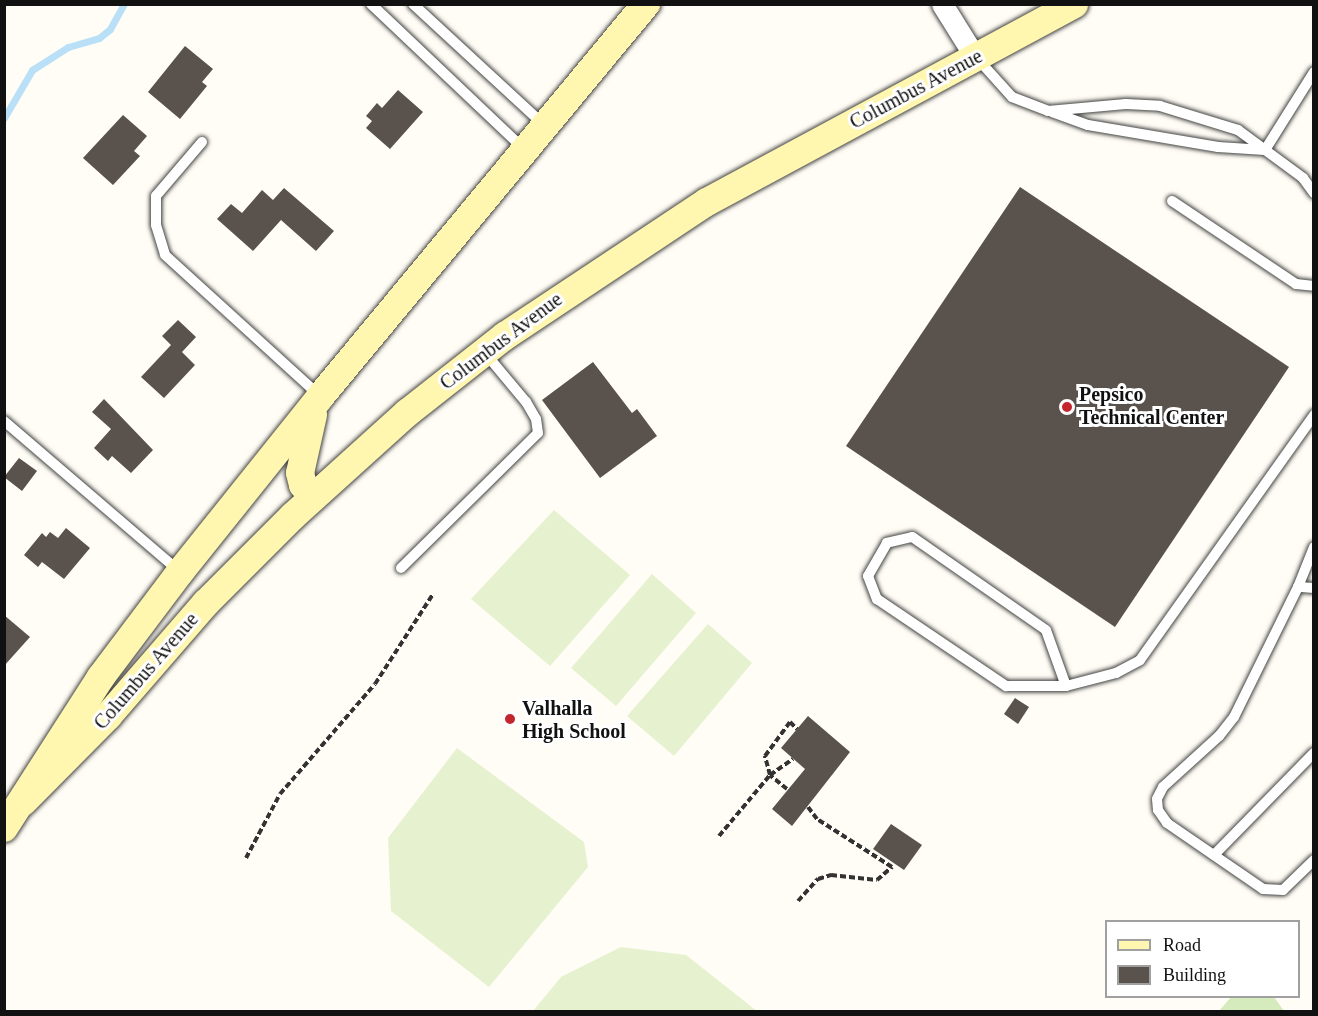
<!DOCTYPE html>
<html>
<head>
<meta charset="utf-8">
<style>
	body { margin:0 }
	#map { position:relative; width:1318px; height:1016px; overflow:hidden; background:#fffdf5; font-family:Georgia,serif }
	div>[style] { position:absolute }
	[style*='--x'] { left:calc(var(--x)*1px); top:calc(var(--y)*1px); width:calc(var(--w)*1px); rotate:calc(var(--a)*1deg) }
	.green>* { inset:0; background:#d5ebbd }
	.pitch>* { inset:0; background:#e6f2cf }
	.stream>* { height:7px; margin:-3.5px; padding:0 3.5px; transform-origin:3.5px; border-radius:3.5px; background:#b9e0f7 }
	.building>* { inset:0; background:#5a524d }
	.path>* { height:4px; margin-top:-2px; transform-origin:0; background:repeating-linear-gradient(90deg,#333 0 6px,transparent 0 9px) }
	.roads { filter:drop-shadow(0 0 2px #444) drop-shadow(0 0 2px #444) }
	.lane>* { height:10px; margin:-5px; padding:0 5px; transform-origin:5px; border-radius:5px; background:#fff }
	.street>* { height:21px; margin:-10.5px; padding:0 10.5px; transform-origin:10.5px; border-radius:10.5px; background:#fff }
	.secondary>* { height:28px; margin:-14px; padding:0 14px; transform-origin:14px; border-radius:14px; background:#fff6b0 }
	.dots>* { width:16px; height:16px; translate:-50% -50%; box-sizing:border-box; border:3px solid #fff; border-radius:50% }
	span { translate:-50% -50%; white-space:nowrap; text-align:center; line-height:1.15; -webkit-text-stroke:6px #fff; paint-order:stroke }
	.street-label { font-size:20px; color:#111 }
	.poi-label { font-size:20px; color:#111; font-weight:700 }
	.left { translate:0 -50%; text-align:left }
	.frame { position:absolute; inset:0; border:6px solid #111; pointer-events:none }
	.legend { position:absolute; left:1105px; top:920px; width:195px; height:78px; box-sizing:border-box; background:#fff; border:2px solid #a0a0a0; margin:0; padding:8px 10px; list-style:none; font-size:18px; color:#111 }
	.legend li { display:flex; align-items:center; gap:12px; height:30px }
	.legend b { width:30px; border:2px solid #a0a0a0 }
</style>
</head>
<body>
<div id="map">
	<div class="green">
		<div style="clip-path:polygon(1231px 997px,1274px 997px,1284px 1011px,1219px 1011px)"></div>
	</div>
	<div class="pitch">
		<div style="clip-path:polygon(554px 510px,630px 575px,550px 666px,471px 599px)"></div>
		<div style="clip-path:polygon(652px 574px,696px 613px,616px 706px,571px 668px)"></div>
		<div style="clip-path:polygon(708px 624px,752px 663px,674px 756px,627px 716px)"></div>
		<div style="clip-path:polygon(457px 748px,584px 842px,588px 867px,489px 987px,391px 911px,388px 838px)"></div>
		<div style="clip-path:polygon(621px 947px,686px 955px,757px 1011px,533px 1011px,561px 977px)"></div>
	</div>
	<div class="stream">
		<div style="--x:4;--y:118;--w:56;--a:-59.7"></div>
		<div style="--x:32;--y:70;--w:43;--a:-32.6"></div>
		<div style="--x:68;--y:47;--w:32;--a:-16"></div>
		<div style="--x:99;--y:38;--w:14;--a:-39"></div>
		<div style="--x:110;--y:29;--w:29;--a:-61"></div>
	</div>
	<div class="building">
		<div style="clip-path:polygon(185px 46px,213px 69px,202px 82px,207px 86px,180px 119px,148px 92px)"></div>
		<div style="clip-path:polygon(398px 90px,423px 112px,390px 149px,366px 128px,372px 121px,366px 116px,377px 103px,382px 108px)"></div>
		<div style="clip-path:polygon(123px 115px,147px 136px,134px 151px,140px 156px,113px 185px,83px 158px)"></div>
		<div style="clip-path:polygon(1020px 187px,1289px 367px,1115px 627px,846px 446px)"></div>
		<div style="clip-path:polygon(284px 188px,334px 231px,316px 251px,281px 220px,253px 251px,217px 219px,231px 204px,242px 213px,262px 190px,273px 200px)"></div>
		<div style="clip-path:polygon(178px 320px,196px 337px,182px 352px,195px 365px,164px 398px,141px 377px,171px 345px,162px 336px)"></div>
		<div style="clip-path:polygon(593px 362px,632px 413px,637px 409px,657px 436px,600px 478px,542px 400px)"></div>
		<div style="clip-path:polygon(104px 399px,153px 450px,131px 473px,112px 456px,108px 461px,94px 448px,111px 429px,92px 412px)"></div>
		<div style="clip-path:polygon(19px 458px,37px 471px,22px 491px,4px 477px)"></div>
		<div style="clip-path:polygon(66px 528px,90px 548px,64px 579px,42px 562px,38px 567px,24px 555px,42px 533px,46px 537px,50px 532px,58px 538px)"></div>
		<div style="clip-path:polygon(4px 615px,30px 637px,4px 666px)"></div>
		<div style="clip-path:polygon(1015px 698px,1029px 707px,1018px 724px,1004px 714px)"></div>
		<div style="clip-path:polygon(808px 716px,850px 752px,792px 826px,772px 809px,805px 769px,781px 748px)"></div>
		<div style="clip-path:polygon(891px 824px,922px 845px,904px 870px,873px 849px)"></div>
	</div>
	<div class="path">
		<div style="--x:787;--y:789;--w:22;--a:-141"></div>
		<div style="--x:770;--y:775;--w:20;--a:-105"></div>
		<div style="--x:765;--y:756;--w:42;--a:-53.7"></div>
		<div style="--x:790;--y:722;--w:10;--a:45"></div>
		<div style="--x:719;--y:836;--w:80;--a:-50.1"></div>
		<div style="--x:770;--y:775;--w:28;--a:-35"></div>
		<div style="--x:246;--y:858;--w:72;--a:-62"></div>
		<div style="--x:280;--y:794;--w:145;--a:-49.2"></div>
		<div style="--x:375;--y:684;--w:107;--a:-57.2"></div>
		<div style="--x:798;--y:901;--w:30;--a:-48"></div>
		<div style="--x:818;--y:879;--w:14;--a:-17"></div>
		<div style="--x:831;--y:875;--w:46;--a:6.2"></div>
		<div style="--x:877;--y:880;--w:20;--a:-41"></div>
		<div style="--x:892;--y:867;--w:89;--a:-147.4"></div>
		<div style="--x:817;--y:819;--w:15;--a:-127"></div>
	</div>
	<div class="roads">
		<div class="lane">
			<div style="--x:371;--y:4;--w:211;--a:43.5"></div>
			<div style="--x:413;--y:4;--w:178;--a:42.7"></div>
			<div style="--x:976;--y:57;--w:54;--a:48"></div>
			<div style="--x:1012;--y:97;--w:39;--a:21"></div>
			<div style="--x:1048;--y:111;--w:78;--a:-5.1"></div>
			<div style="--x:1126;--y:104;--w:34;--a:3"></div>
			<div style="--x:1160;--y:106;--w:82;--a:17.1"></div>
			<div style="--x:1238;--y:130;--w:81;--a:36.4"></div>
			<div style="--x:1303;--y:178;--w:19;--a:54"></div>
			<div style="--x:1052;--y:112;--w:38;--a:20"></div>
			<div style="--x:1088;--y:125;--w:132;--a:9.6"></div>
			<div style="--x:1218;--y:147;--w:47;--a:3.7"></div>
			<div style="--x:1265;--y:150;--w:92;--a:-57.9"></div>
			<div style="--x:202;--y:142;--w:71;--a:130.4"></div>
			<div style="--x:156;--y:196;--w:29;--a:90"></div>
			<div style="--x:156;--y:225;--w:31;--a:73"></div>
			<div style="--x:165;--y:255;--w:210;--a:42.3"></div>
			<div style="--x:1172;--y:201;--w:149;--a:33.8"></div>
			<div style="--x:1296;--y:284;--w:18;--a:6"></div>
			<div style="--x:4;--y:421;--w:232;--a:40.6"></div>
			<div style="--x:401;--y:568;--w:192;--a:-44.6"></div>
			<div style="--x:538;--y:433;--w:14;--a:-98"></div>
			<div style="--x:536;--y:419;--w:20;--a:-120"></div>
			<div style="--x:526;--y:402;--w:64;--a:-129.9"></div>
			<div style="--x:1298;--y:587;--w:43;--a:-68.2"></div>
			<div style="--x:1314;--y:588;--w:16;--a:-176"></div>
			<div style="--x:1298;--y:587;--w:145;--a:116.2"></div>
			<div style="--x:1234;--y:717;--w:24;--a:128"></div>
			<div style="--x:1219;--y:736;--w:76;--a:137.7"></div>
			<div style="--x:1163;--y:787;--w:13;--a:117"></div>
			<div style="--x:1157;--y:799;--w:11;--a:85"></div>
			<div style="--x:1158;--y:810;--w:16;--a:55"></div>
			<div style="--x:1167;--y:823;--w:116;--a:34.5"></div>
			<div style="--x:1263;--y:889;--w:20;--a:3"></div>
			<div style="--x:1283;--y:890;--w:43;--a:-44.1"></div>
			<div style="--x:1066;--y:686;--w:59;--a:-109.7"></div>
			<div style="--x:1046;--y:630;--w:163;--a:-145.2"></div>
			<div style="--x:912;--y:537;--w:26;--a:167"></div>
			<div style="--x:887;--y:543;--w:38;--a:120"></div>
			<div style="--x:868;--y:576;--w:25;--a:69"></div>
			<div style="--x:877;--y:599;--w:156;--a:34"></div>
			<div style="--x:1006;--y:686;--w:60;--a:0"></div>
			<div style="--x:1066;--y:686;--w:52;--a:-14.6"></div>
			<div style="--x:1116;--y:673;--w:27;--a:-28"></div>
			<div style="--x:1140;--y:660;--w:301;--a:-54.6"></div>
			<div style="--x:1214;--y:855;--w:143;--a:-45.6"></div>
		</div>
		<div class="street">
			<div style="--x:942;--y:4;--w:62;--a:58.1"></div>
		</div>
		<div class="secondary">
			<div style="--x:313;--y:415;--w:59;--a:102.6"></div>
			<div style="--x:300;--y:473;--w:12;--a:76"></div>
			<div style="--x:303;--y:485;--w:16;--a:45"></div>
			<div style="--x:23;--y:802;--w:121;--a:-45.3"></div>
			<div style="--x:108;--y:716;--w:150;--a:-49.1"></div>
			<div style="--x:206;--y:603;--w:123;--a:-45"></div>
			<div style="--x:293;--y:516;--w:154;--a:-42.1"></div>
			<div style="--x:407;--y:413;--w:125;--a:-38.2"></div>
			<div style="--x:505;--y:336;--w:242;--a:-33.6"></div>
			<div style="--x:707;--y:202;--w:417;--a:-28.3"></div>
			<div style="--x:4;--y:828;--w:179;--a:-57.3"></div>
			<div style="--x:101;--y:677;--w:131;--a:-53"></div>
			<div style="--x:180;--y:572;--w:224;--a:-51.3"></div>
			<div style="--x:320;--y:397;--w:511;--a:-50.32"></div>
		</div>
	</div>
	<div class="dots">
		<div style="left:1067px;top:407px;background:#c4262e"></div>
		<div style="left:510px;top:719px;background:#c4262e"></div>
	</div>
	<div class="street-label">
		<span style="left:916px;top:89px;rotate:-28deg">Columbus Avenue</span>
		<span style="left:501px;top:341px;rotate:-37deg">Columbus Avenue</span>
		<span style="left:146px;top:671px;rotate:-49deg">Columbus Avenue</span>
	</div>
	<div class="poi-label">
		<span class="left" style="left:1079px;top:406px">Pepsico<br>Technical Center</span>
		<span class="left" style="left:522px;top:720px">Valhalla<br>High School</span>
	</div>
	<div class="frame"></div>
	<ul class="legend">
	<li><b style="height:8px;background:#fff6b0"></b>Road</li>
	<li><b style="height:16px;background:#5a524d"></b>Building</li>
	</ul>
</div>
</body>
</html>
